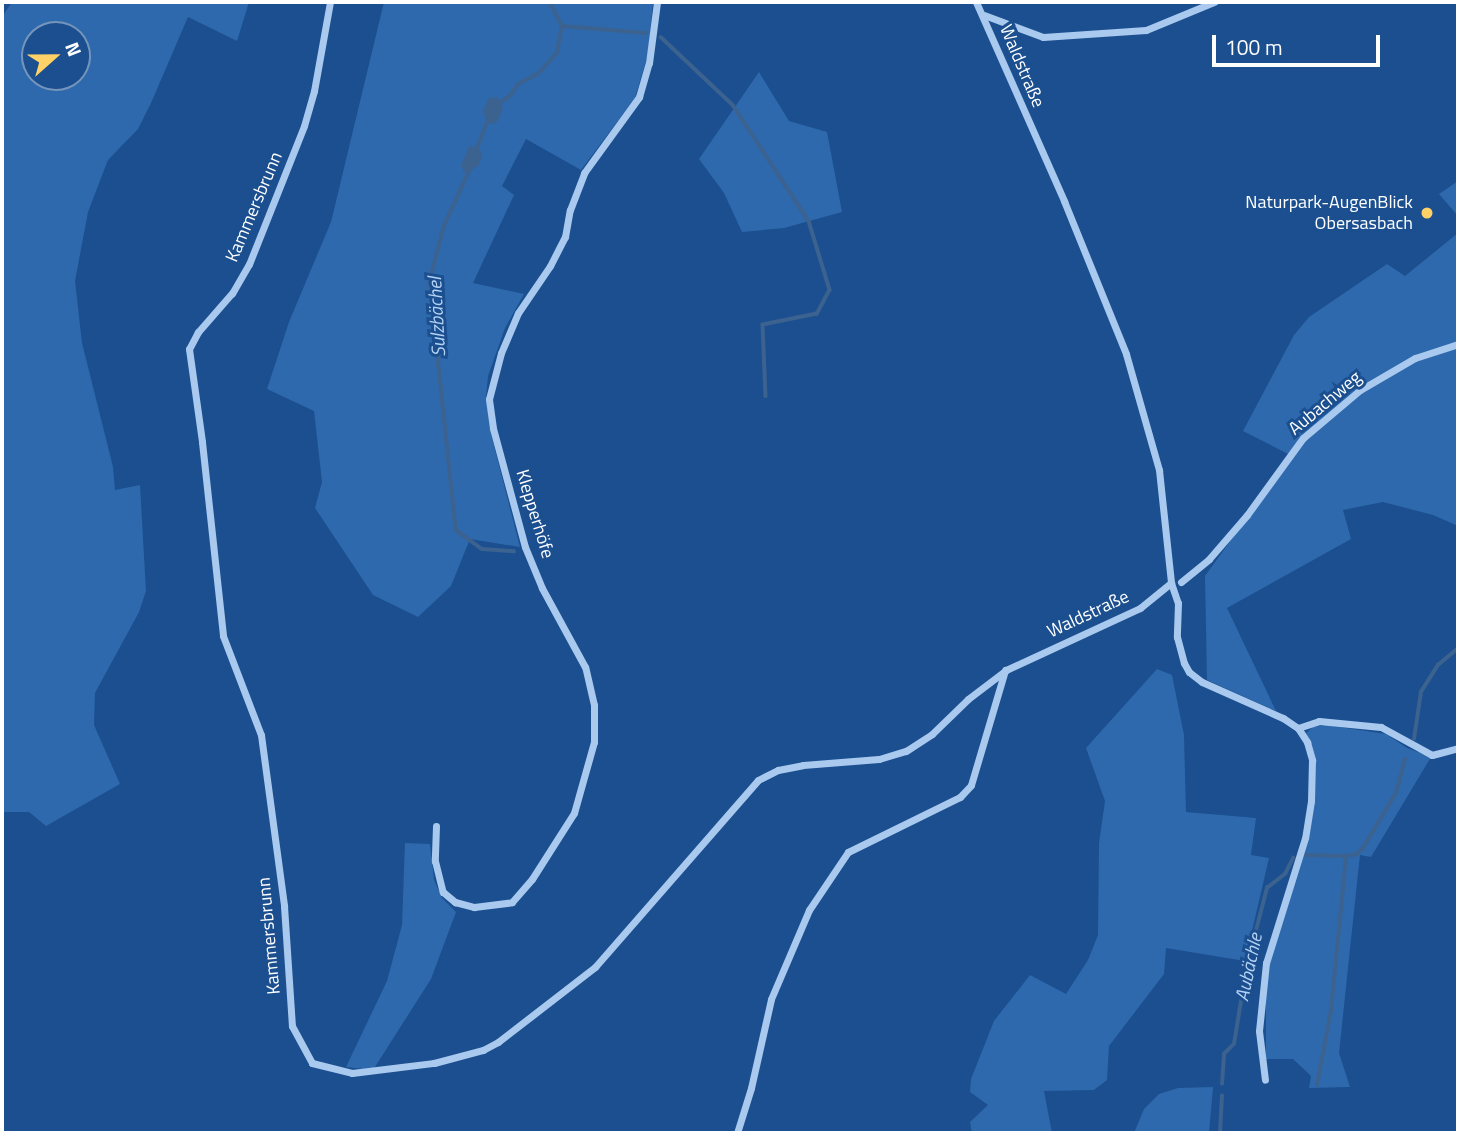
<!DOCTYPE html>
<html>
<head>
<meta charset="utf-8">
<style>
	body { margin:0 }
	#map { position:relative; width:1460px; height:1135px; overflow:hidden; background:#1b4f8f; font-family:"Titillium Web",sans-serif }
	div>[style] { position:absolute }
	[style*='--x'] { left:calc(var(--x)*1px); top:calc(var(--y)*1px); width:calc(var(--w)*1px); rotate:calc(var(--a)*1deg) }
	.green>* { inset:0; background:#2e69ad }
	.water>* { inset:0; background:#3c6290 }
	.stream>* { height:3.5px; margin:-1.75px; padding:0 1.75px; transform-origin:1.75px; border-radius:1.75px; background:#3c6290 }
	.street>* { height:7px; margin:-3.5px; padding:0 3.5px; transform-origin:3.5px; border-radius:3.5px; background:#a9c9ee }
	.dots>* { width:19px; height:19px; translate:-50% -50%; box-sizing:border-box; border:4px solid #1b4f8f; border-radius:50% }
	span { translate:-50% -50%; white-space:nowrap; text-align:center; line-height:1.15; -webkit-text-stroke:6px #1b4f8f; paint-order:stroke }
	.street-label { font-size:18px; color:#fff }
	.poi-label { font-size:18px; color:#fff }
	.right { translate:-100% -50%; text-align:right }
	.water-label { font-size:19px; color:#b5d3f5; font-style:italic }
	.frame { position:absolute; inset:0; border:4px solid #fff; pointer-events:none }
	.north { position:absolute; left:21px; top:21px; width:70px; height:70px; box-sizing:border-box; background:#1b4f8f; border:2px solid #7695bc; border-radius:50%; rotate:69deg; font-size:19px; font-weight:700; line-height:28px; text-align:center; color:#fff }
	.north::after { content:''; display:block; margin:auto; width:24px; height:32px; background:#ffd166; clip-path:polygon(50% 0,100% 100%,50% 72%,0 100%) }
	.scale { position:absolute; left:1212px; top:35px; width:168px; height:32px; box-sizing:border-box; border:4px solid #fff; border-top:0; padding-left:9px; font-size:21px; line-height:24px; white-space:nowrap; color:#fff; -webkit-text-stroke:5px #1b4f8f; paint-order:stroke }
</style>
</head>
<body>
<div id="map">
	<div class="green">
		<div style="clip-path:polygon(evenodd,12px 2px,249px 2px,237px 41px,188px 17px,151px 103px,138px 129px,108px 160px,88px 212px,75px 281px,82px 343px,113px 467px,115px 490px,140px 485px,146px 591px,139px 612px,95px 693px,94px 725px,120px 784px,46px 826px,29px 812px,2px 812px,2px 17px,12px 2px,35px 35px,77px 35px,77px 77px,35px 77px,35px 35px)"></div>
		<div style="clip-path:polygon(384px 2px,653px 2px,648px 54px,635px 98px,581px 170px,526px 139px,502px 186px,514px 195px,473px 283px,524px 294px,505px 328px,488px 376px,486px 397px,492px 438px,520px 547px,470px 539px,451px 586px,418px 617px,373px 595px,315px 508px,322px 482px,314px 411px,267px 389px,289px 322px,331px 222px)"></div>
		<div style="clip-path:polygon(759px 72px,789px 121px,827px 132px,842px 212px,784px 228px,742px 232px,724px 193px,699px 159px)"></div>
		<div style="clip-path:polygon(1458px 181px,1458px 216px,1439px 194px)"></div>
		<div style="clip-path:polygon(1458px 233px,1458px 526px,1433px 515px,1383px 502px,1343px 510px,1351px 539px,1227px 608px,1276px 711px,1207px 680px,1205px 576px,1292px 456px,1243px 431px,1294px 335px,1309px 317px,1387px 264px,1405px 276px)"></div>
		<div style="clip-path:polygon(1157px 669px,1172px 675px,1184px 735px,1186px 812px,1256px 818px,1251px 855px,1269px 858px,1245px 961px,1166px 948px,1164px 974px,1109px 1046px,1107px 1080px,1094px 1090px,1044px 1091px,1052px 1133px,972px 1133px,970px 1122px,988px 1105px,970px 1092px,971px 1079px,994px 1021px,1030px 975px,1066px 994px,1088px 960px,1098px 935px,1099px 843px,1105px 801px,1086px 748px)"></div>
		<div style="clip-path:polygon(1326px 725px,1386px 734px,1407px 748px,1431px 757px,1371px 857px,1360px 855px,1339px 1053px,1350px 1087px,1309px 1088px,1311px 1076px,1293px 1059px,1266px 1059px,1266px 990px,1271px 956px,1301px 863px,1315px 799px,1315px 764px,1305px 734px,1313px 727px)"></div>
		<div style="clip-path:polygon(405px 843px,430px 844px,434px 880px,442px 898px,456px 912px,431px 979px,373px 1070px,346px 1067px,387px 981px,402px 925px)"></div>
		<div style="clip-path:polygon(1213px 1087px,1209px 1133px,1134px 1133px,1144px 1109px,1159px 1094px,1178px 1088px)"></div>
	</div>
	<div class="water">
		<div style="clip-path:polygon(497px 97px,503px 108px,498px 121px,492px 124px,487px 123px,483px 111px,489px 98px)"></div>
		<div style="clip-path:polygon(470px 145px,482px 152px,482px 157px,479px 165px,469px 172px,464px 172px,461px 165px)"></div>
	</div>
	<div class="stream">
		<div style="--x:562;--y:26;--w:84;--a:4.8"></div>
		<div style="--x:661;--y:37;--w:99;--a:43.4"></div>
		<div style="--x:733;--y:105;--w:139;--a:56.8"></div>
		<div style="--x:809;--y:221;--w:72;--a:73.1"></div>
		<div style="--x:830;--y:290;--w:27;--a:118"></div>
		<div style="--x:817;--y:314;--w:55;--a:168.5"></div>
		<div style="--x:763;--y:325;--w:71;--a:87.6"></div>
		<div style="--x:499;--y:103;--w:13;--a:-32"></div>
		<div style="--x:510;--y:96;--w:14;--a:-56"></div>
		<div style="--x:518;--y:84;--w:22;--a:-27"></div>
		<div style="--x:538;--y:74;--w:28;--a:-48"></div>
		<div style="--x:557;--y:53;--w:27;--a:-80"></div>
		<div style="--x:562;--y:26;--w:27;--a:-118"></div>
		<div style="--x:476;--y:151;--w:34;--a:-69"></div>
		<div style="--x:471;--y:168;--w:65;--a:114.6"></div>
		<div style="--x:444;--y:227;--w:56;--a:104.5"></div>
		<div style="--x:430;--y:281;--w:250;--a:84"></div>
		<div style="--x:456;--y:530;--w:32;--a:36"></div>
		<div style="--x:482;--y:549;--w:32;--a:4"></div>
		<div style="--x:1414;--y:739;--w:48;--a:-81.5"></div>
		<div style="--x:1421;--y:692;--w:32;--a:-58"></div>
		<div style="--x:1438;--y:665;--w:26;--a:-40"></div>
		<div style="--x:1306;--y:855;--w:40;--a:1.4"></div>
		<div style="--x:1346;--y:856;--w:11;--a:-10"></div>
		<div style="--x:1357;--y:854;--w:8;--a:-45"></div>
		<div style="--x:1363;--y:848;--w:64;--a:-59"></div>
		<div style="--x:1396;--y:793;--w:35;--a:-75"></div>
		<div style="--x:1222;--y:1084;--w:30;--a:-86"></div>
		<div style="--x:1224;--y:1054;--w:14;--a:-45"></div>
		<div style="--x:1234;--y:1044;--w:80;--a:-80.7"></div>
		<div style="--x:1247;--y:965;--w:80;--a:-75.4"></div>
		<div style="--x:1267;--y:888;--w:23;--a:-38"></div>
		<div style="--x:1285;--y:874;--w:18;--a:-63"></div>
		<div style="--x:1317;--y:1085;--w:76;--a:-79.4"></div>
		<div style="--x:1331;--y:1010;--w:155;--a:-84.4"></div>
		<div style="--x:1220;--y:1133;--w:37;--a:-87"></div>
	</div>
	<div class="street">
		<div style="--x:330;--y:2;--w:90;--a:100.2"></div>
		<div style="--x:314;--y:91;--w:36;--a:106"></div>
		<div style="--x:304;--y:126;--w:149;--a:111.7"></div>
		<div style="--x:249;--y:264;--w:34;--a:120"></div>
		<div style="--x:232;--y:293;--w:52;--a:131.1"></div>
		<div style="--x:198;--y:332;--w:19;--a:118"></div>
		<div style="--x:189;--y:349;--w:94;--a:82"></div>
		<div style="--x:202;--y:442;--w:195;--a:83.8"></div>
		<div style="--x:223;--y:636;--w:106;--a:69"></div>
		<div style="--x:261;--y:735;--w:173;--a:82.3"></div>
		<div style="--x:284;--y:906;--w:120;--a:86.2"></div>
		<div style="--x:292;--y:1026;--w:42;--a:61.6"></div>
		<div style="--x:312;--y:1063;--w:41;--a:14"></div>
		<div style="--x:352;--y:1073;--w:83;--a:-7"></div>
		<div style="--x:434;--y:1063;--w:51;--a:-14.9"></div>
		<div style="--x:483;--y:1050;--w:17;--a:-28"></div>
		<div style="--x:498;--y:1042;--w:123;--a:-37.7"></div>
		<div style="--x:595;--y:967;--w:248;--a:-48.9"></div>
		<div style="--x:758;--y:780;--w:22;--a:-27"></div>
		<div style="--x:778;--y:770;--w:25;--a:-11"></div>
		<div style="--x:803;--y:765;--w:76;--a:-4.5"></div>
		<div style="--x:879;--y:759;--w:28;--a:-17"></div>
		<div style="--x:906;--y:751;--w:31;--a:-33"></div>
		<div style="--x:932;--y:734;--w:50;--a:-44.2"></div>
		<div style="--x:968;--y:699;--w:48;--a:-37.3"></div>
		<div style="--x:1006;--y:670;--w:148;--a:-24.8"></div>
		<div style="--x:1140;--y:608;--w:40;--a:-39"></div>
		<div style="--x:976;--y:2;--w:218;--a:66.1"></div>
		<div style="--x:1064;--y:201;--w:165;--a:67.9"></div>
		<div style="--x:1126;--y:354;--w:121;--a:74.1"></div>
		<div style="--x:1159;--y:470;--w:114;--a:83.9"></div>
		<div style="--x:1171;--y:583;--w:21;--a:71"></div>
		<div style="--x:1178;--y:603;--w:34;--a:92"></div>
		<div style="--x:1177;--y:637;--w:27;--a:75"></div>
		<div style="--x:1184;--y:663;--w:10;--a:61"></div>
		<div style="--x:1189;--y:672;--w:16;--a:38"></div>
		<div style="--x:1202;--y:682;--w:89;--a:24"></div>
		<div style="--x:1283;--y:718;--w:18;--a:34"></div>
		<div style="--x:1298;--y:728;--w:17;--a:57"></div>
		<div style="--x:1307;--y:742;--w:19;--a:74"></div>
		<div style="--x:1312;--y:760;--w:41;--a:91.4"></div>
		<div style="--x:1311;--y:801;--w:37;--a:99"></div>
		<div style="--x:1305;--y:838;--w:131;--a:107.3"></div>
		<div style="--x:1266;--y:963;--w:68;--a:95.9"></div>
		<div style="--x:1259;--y:1031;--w:49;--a:83"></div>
		<div style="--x:984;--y:15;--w:63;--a:20.4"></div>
		<div style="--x:1043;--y:37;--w:103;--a:-3.9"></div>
		<div style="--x:1146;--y:30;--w:74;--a:-22.4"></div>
		<div style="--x:1181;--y:582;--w:36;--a:-39"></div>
		<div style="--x:1209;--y:559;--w:58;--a:-49.2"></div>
		<div style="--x:1247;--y:515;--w:95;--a:-54"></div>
		<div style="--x:1303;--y:438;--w:75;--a:-40.1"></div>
		<div style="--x:1360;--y:390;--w:64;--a:-30.2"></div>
		<div style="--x:1415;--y:358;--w:45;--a:-18"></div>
		<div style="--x:1298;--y:728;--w:22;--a:-18"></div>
		<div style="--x:1319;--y:721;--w:62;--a:5.5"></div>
		<div style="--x:1381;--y:727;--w:58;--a:28.8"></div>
		<div style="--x:1432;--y:755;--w:27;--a:-15"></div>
		<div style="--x:436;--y:826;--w:35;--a:92"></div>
		<div style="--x:435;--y:861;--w:32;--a:76"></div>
		<div style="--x:443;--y:892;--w:16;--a:40"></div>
		<div style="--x:455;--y:902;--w:20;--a:15"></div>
		<div style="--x:474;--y:907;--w:38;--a:-7"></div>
		<div style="--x:512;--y:902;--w:30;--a:-49"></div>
		<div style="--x:532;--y:879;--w:78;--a:-57.5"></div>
		<div style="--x:574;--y:813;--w:74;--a:-74.3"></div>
		<div style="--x:594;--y:742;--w:37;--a:-90"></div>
		<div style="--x:594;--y:705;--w:39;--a:-103"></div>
		<div style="--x:585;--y:667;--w:90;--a:-118.6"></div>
		<div style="--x:542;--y:588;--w:44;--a:-112.5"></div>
		<div style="--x:525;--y:547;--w:123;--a:-105.1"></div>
		<div style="--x:493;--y:428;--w:29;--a:-98"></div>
		<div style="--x:489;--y:399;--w:48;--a:-75.4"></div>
		<div style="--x:501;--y:353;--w:43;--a:-67"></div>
		<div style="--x:518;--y:313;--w:57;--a:-55.8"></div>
		<div style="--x:550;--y:266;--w:33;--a:-63"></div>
		<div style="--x:565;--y:237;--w:27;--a:-80"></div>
		<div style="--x:570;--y:210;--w:40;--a:-69"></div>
		<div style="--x:584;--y:173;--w:94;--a:-54.1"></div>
		<div style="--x:639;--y:97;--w:35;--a:-74"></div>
		<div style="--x:649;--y:63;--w:62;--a:-82.5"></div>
		<div style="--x:737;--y:1133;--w:47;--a:-72.7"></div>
		<div style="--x:751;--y:1088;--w:91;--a:-77.3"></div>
		<div style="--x:771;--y:999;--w:97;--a:-66.9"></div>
		<div style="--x:809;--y:910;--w:70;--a:-56.1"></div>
		<div style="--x:848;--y:852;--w:125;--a:-26.2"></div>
		<div style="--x:960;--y:797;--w:16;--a:-47"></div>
		<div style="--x:971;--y:785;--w:120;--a:-73.5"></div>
	</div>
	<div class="dots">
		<div style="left:1427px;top:213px;background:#ffd166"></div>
	</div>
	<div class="street-label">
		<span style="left:1022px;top:66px;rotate:67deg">Waldstraße</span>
		<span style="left:254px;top:207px;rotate:-67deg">Kammersbrunn</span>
		<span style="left:1325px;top:403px;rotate:-40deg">Aubachweg</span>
		<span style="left:535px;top:514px;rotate:73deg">Klepperhöfe</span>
		<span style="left:1088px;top:614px;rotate:-25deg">Waldstraße</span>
		<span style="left:269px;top:936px;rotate:-95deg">Kammersbrunn</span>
	</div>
	<div class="poi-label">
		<span class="right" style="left:1413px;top:213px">Naturpark-AugenBlick<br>Obersasbach</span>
	</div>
	<div class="water-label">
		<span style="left:436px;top:317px;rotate:-93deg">Sulzbächel</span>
		<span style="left:1248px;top:967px;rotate:-78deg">Aubächle</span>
	</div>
	<div class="frame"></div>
	<div class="north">N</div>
	<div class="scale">100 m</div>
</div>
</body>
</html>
